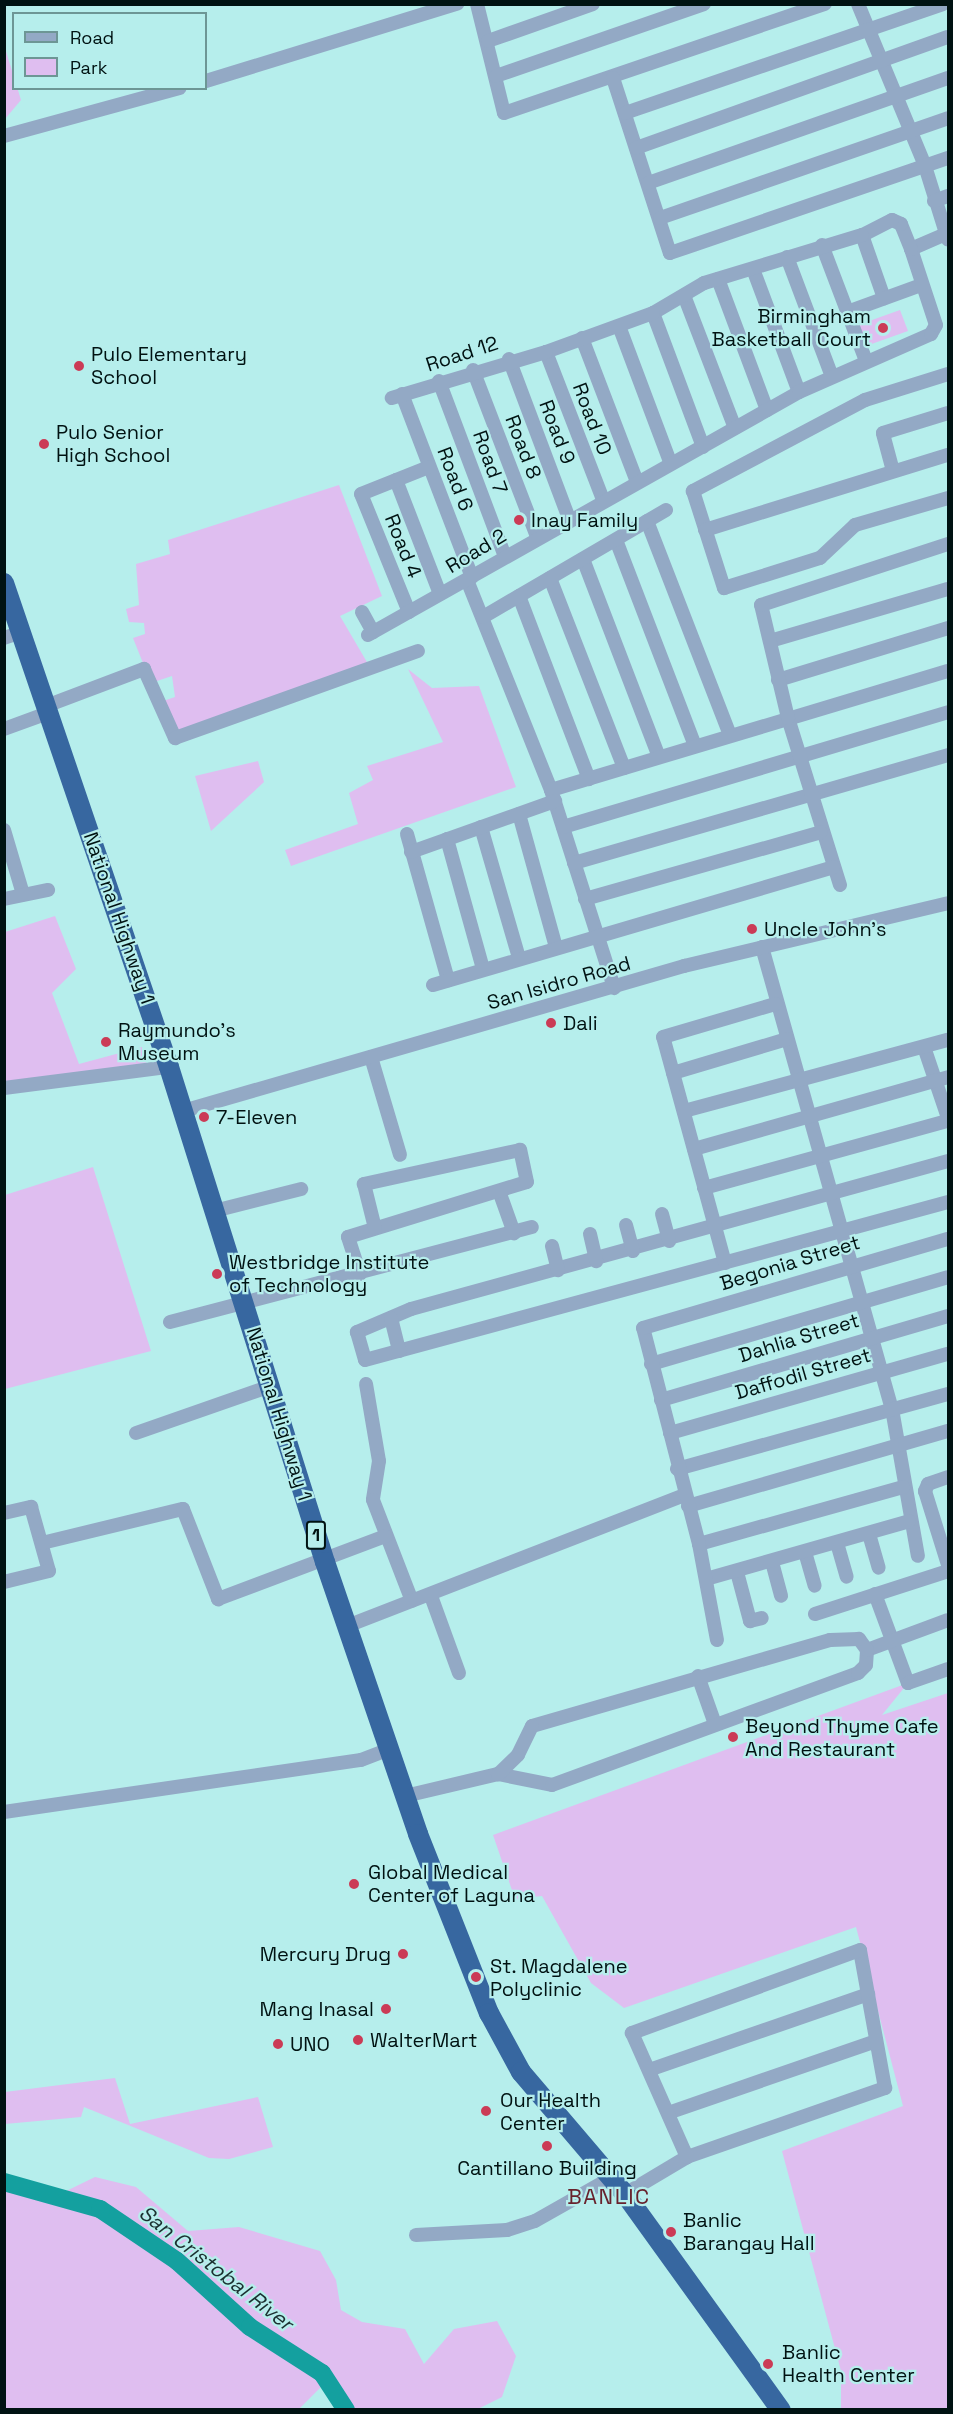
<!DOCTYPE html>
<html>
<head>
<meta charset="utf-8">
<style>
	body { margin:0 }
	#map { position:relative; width:953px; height:2414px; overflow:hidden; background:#b6eeec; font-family:"Space Grotesk",sans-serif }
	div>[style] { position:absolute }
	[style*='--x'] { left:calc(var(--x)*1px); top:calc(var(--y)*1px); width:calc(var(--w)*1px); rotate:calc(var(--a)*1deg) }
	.green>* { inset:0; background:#dfbef0 }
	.river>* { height:18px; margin:-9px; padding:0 9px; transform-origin:9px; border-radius:9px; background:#14a09f }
	.minor>* { height:14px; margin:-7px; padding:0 7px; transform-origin:7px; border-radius:7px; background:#93a9c5 }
	.highway>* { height:20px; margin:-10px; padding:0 10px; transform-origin:10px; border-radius:10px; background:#3767a0 }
	.dots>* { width:16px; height:16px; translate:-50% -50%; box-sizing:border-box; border:3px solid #b6eeec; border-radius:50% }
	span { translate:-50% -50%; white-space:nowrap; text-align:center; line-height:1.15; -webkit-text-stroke:4.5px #b6eeec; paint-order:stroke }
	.shield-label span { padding:2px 4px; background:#b6eeec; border:2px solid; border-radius:4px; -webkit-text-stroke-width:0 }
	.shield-label { font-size:18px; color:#001212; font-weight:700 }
	.poi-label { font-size:20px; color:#001212 }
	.right { translate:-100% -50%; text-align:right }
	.left { translate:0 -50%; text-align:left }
	.street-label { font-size:20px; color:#001212 }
	.water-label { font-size:21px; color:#1b3030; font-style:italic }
	.quarter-label { font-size:22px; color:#68222d; letter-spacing:1.5px }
	.frame { position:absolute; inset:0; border:6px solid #001212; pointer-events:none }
	.legend { position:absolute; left:12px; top:12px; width:195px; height:78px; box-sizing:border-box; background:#b6eeec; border:2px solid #6d9695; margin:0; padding:8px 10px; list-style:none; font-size:18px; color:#001212 }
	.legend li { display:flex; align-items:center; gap:12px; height:30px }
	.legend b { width:30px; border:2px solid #6d9695 }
</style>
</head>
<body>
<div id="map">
	<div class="green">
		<div style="clip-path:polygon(5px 48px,21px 100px,5px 119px,4px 119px)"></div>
		<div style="clip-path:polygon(900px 310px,908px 331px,866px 346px,858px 325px)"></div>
		<div style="clip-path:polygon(339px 485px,382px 596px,340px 616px,371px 669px,172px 744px,154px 704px,175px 697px,172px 676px,151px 683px,133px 638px,145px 634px,144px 623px,129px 622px,126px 609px,139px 605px,136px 564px,170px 554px,168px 540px)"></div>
		<div style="clip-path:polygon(408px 669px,432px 688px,479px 686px,516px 787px,291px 866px,285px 850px,358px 824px,349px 793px,373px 780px,367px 766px,443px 742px)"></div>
		<div style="clip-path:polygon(258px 761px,264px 782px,211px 831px,195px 776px)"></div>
		<div style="clip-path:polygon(55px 916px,76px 969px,52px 993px,79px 1064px,142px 1047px,147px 1065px,5px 1084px,5px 932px)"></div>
		<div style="clip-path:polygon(93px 1167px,151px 1351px,5px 1389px,5px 1195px)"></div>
		<div style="clip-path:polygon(908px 1683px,882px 1715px,948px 1693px,948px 2409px,841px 2409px,841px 2371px,782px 2151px,903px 2106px,856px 1927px,624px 2008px,591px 1983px,542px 1896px,515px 1899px,493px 1835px)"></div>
		<div style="clip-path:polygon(115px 2078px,130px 2124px,258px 2097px,273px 2147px,229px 2159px,209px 2158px,84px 2107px,81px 2117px,5px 2124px,5px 2092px)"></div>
		<div style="clip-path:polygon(95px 2177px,136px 2187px,188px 2231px,239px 2227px,320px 2251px,336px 2280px,341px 2310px,362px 2322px,405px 2329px,424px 2364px,454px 2329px,497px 2321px,516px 2356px,502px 2397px,478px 2409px,346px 2409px,328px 2380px,299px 2409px,5px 2409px,5px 2184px,56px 2196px)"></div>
	</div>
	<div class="river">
		<div style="--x:4;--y:2182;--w:100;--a:15.7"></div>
		<div style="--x:100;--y:2209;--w:93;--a:34"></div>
		<div style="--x:177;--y:2261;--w:98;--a:42.1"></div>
		<div style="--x:250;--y:2327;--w:85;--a:32.6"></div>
		<div style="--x:322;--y:2373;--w:44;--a:57"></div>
	</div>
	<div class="minor">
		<div style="--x:477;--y:4;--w:112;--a:76.1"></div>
		<div style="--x:504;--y:113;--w:339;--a:-18.8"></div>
		<div style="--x:858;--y:4;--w:175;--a:67.5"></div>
		<div style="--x:925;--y:166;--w:77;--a:72.7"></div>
		<div style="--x:488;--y:41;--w:111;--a:-19.4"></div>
		<div style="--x:496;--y:76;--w:220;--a:-19.1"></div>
		<div style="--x:613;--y:78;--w:184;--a:72"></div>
		<div style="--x:670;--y:253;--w:294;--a:-18.9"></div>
		<div style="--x:206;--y:81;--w:263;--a:-17.1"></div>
		<div style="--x:625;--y:113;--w:336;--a:-18.9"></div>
		<div style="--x:4;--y:136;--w:182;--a:-15.3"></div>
		<div style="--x:636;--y:148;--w:331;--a:-19.6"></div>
		<div style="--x:648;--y:183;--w:318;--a:-19.3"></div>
		<div style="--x:934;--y:201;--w:15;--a:-20"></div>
		<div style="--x:660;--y:218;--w:305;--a:-19.1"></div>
		<div style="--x:862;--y:235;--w:67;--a:70.8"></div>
		<div style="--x:822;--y:245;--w:124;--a:69.2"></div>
		<div style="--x:911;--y:249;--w:40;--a:-23.4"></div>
		<div style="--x:787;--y:257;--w:128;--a:69.4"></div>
		<div style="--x:753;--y:269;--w:131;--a:69.5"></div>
		<div style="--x:718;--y:279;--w:140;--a:69.5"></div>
		<div style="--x:685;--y:298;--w:139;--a:69"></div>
		<div style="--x:847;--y:312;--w:79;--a:-20"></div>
		<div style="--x:653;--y:313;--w:143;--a:69.5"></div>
		<div style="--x:619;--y:326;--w:147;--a:69.4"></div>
		<div style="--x:582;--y:338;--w:154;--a:69.1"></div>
		<div style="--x:546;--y:352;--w:159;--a:68.9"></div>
		<div style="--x:509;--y:359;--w:171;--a:69.4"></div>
		<div style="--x:473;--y:370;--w:179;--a:69"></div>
		<div style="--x:948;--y:374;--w:87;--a:162.6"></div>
		<div style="--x:865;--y:400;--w:195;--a:152.1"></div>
		<div style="--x:693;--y:491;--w:102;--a:72.3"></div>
		<div style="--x:724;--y:588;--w:101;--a:-17.4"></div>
		<div style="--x:820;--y:558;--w:48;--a:-43.3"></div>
		<div style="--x:855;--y:525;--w:97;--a:-16.2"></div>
		<div style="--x:439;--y:381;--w:188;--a:69.4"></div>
		<div style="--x:402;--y:394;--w:196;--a:69.1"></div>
		<div style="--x:893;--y:471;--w:39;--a:-105"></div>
		<div style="--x:883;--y:433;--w:68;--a:-17.1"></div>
		<div style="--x:396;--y:480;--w:122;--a:68.9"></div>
		<div style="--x:647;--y:521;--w:230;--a:68.8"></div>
		<div style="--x:705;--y:530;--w:254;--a:-17.2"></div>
		<div style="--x:616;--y:540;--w:221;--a:69"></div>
		<div style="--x:583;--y:559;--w:212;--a:69"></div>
		<div style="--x:550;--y:578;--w:204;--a:68.7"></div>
		<div style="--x:467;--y:580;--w:226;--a:68.2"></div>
		<div style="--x:551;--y:790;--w:208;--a:72.3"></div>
		<div style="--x:519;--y:596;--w:196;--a:69.1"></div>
		<div style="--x:362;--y:612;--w:23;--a:61"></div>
		<div style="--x:409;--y:612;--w:127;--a:-112.1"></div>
		<div style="--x:361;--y:494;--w:73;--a:-21.7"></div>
		<div style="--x:483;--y:617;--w:212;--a:-30.3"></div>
		<div style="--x:368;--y:635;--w:495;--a:-29.4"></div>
		<div style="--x:799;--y:392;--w:144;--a:-23.7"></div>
		<div style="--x:931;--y:334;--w:10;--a:-61"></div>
		<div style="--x:936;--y:325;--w:80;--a:-108.2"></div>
		<div style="--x:911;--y:249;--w:27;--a:-112"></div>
		<div style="--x:901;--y:224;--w:10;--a:-156"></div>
		<div style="--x:892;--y:220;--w:34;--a:153"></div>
		<div style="--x:862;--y:235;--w:165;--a:163.1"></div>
		<div style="--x:704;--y:283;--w:59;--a:149.5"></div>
		<div style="--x:653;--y:313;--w:114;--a:160"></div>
		<div style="--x:546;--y:352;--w:161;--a:163.4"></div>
		<div style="--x:4;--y:638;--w:18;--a:-19"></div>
		<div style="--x:770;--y:641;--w:185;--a:-16.3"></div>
		<div style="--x:778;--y:680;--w:178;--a:-17"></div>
		<div style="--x:46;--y:706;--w:105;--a:-20.7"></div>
		<div style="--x:144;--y:669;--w:76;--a:65.8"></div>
		<div style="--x:175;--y:738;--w:258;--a:-19.7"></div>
		<div style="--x:4;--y:729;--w:47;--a:-20"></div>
		<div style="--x:551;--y:790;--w:414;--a:-16.7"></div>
		<div style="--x:519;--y:814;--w:138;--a:74.5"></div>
		<div style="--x:481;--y:827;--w:136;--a:73.8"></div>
		<div style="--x:563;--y:827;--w:402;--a:-16.6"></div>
		<div style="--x:4;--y:830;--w:67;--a:73.5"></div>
		<div style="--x:407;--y:834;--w:152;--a:74.3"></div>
		<div style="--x:447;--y:839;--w:135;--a:74.5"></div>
		<div style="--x:411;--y:852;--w:153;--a:-19.5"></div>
		<div style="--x:574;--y:863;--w:389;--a:-16.1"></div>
		<div style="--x:840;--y:885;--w:175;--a:-107.3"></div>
		<div style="--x:788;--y:718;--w:116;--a:-103.4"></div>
		<div style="--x:761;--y:605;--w:197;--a:-18.1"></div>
		<div style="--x:4;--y:899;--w:45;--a:-11.6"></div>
		<div style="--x:585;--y:899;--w:245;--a:-15.8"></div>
		<div style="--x:762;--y:947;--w:480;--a:74.3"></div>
		<div style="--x:892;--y:1409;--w:149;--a:80"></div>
		<div style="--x:433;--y:985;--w:417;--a:-16.4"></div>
		<div style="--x:924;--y:1047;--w:75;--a:71.3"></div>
		<div style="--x:371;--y:1057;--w:102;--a:73.5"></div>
		<div style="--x:673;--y:1073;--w:119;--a:-16.6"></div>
		<div style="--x:4;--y:1088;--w:166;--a:-7.3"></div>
		<div style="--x:183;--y:1111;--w:522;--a:-16.14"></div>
		<div style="--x:684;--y:966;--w:271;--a:-13.4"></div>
		<div style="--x:684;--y:1111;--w:273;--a:-15.1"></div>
		<div style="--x:694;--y:1149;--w:264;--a:-15.8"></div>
		<div style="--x:948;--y:1161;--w:557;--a:164.59"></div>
		<div style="--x:411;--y:1309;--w:59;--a:156.9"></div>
		<div style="--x:357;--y:1332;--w:29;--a:74"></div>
		<div style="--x:365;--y:1360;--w:604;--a:-15.16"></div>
		<div style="--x:704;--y:1188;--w:253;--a:-15.4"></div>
		<div style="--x:499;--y:1191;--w:45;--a:70.3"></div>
		<div style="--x:214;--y:1211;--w:90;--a:-14.2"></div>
		<div style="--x:662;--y:1214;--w:28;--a:75"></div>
		<div style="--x:626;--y:1225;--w:27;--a:75"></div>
		<div style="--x:590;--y:1234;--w:28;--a:77"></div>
		<div style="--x:552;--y:1246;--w:25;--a:76"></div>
		<div style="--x:725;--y:1263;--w:234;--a:-105.3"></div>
		<div style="--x:663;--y:1037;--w:117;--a:-16.4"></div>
		<div style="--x:360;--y:1274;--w:39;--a:-108"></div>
		<div style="--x:348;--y:1237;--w:187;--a:-17.1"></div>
		<div style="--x:527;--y:1182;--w:33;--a:-102"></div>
		<div style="--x:520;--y:1150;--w:160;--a:167.7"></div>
		<div style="--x:364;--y:1184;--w:45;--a:76"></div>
		<div style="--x:391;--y:1318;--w:34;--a:76"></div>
		<div style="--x:170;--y:1322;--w:374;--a:-14.7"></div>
		<div style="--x:651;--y:1364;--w:309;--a:-16.3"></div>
		<div style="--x:366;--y:1384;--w:78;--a:80.4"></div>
		<div style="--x:379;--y:1461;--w:39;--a:99"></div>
		<div style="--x:373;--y:1500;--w:108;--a:68.9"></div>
		<div style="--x:661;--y:1400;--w:299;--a:-16.3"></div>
		<div style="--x:136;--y:1433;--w:143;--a:-19.2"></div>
		<div style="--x:670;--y:1433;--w:289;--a:-15.9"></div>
		<div style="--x:677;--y:1469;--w:281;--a:-15.5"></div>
		<div style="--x:948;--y:1477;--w:21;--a:161"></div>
		<div style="--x:928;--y:1484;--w:8;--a:113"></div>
		<div style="--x:925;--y:1491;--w:77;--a:72.7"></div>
		<div style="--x:688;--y:1506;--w:271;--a:-16.1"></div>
		<div style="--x:4;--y:1513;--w:28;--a:-13"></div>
		<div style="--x:31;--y:1507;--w:66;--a:74.3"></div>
		<div style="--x:49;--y:1571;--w:46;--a:166.3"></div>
		<div style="--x:869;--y:1534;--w:35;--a:74"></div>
		<div style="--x:42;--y:1543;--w:145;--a:-13.6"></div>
		<div style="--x:183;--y:1509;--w:97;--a:68.7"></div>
		<div style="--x:218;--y:1599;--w:179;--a:-20.6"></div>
		<div style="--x:837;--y:1543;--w:35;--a:74"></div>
		<div style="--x:699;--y:1544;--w:212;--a:-15.6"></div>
		<div style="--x:805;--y:1552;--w:35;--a:74"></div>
		<div style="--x:772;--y:1562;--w:35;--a:75"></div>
		<div style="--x:737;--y:1572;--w:51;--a:75.1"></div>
		<div style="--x:750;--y:1621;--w:12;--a:-14"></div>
		<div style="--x:706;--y:1579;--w:211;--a:-15.9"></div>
		<div style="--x:875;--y:1594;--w:95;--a:69.7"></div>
		<div style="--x:908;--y:1683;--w:42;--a:-19.3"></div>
		<div style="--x:431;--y:1596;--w:82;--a:70"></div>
		<div style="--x:815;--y:1614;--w:140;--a:-17.9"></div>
		<div style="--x:347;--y:1626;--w:362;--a:-21.2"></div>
		<div style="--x:717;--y:1640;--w:98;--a:-100.6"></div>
		<div style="--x:699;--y:1544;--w:223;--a:-104.5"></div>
		<div style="--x:643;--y:1328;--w:318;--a:-16.3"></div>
		<div style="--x:867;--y:1650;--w:86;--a:-20.3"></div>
		<div style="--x:698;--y:1676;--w:51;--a:70.5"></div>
		<div style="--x:405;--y:1796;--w:96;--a:-13.3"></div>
		<div style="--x:498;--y:1774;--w:55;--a:11.5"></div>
		<div style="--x:552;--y:1785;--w:326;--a:-20.1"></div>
		<div style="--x:858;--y:1673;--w:11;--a:-45"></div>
		<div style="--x:866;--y:1665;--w:15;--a:-86"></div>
		<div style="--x:867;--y:1650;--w:14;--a:-126"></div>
		<div style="--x:859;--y:1639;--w:29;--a:178"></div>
		<div style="--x:830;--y:1640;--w:310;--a:163.9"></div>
		<div style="--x:532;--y:1726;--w:32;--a:116"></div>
		<div style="--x:518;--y:1755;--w:28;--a:136"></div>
		<div style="--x:4;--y:1812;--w:361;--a:-8.3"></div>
		<div style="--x:361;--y:1760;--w:30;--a:-21"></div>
		<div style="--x:649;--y:2070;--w:232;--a:-19.1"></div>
		<div style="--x:668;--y:2113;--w:220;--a:-19.1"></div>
		<div style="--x:625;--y:2194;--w:72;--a:-30.8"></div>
		<div style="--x:687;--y:2157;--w:210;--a:-19.2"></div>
		<div style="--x:885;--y:2088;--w:140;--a:-100.3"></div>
		<div style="--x:860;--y:1950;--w:243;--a:160"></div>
		<div style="--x:632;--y:2033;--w:136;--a:66.1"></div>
		<div style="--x:416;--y:2235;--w:91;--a:-3.1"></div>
		<div style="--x:507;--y:2230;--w:29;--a:-18"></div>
		<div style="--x:535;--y:2221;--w:87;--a:-29.5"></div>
	</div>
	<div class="highway">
		<div style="--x:4;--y:583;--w:511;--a:71.18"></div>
		<div style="--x:169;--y:1067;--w:519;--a:72.51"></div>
		<div style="--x:325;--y:1562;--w:287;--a:71.1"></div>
		<div style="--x:418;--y:1834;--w:193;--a:68.4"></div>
		<div style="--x:489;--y:2013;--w:67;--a:61.5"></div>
		<div style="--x:521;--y:2072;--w:160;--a:49.6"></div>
		<div style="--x:625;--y:2194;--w:266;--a:54.2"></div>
	</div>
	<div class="dots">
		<div style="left:883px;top:328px;background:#cb3b56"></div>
		<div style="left:79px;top:366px;background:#cb3b56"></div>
		<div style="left:44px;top:444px;background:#cb3b56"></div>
		<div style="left:519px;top:520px;background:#cb3b56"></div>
		<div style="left:752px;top:929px;background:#cb3b56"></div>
		<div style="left:551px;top:1023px;background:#cb3b56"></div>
		<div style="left:106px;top:1042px;background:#cb3b56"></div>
		<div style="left:204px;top:1117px;background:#cb3b56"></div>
		<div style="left:217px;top:1274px;background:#cb3b56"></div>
		<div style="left:733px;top:1737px;background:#cb3b56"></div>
		<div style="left:354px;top:1884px;background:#cb3b56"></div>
		<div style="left:403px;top:1954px;background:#cb3b56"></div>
		<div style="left:476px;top:1977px;background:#cb3b56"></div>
		<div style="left:386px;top:2009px;background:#cb3b56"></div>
		<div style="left:358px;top:2040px;background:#cb3b56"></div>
		<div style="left:278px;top:2044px;background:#cb3b56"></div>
		<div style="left:486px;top:2111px;background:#cb3b56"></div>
		<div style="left:547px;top:2146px;background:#cb3b56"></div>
		<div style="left:671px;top:2232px;background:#cb3b56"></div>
		<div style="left:768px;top:2364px;background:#cb3b56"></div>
	</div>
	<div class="shield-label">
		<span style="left:316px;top:1535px">1</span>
	</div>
	<div class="poi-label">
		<span class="right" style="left:871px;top:328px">Birmingham<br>Basketball Court</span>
		<span class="left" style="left:91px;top:366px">Pulo Elementary<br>School</span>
		<span class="left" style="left:56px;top:444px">Pulo Senior<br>High School</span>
		<span class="left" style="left:531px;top:520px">Inay Family</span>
		<span class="left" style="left:764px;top:929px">Uncle John's</span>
		<span class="left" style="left:563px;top:1023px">Dali</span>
		<span class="left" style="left:118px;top:1042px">Raymundo's<br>Museum</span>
		<span class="left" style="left:216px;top:1117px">7-Eleven</span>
		<span class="left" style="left:229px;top:1274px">Westbridge Institute<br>of Technology</span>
		<span class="left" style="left:745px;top:1738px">Beyond Thyme Cafe<br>And Restaurant</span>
		<span class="left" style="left:368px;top:1884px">Global Medical<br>Center of Laguna</span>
		<span class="right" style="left:391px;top:1954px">Mercury Drug</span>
		<span class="left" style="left:490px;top:1978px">St. Magdalene<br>Polyclinic</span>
		<span class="right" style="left:374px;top:2009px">Mang Inasal</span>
		<span class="left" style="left:370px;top:2040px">WalterMart</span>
		<span class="left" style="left:290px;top:2044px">UNO</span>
		<span class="left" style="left:500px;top:2112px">Our Health<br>Center</span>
		<span style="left:547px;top:2168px">Cantillano Building</span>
		<span class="left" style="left:683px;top:2232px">Banlic<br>Barangay Hall</span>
		<span class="left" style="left:782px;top:2364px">Banlic<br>Health Center</span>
	</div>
	<div class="street-label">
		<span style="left:462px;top:354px;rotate:-18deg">Road 12</span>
		<span style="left:592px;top:419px;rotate:69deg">Road 10</span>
		<span style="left:557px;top:432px;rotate:69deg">Road 9</span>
		<span style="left:523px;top:447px;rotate:69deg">Road 8</span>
		<span style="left:490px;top:462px;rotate:70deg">Road 7</span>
		<span style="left:455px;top:479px;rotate:69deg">Road 6</span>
		<span style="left:403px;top:546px;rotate:68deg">Road 4</span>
		<span style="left:476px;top:551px;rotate:-31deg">Road 2</span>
		<span style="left:119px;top:918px;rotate:71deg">National Highway 1</span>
		<span style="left:559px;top:983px;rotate:-16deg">San Isidro Road</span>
		<span style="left:790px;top:1263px;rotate:-17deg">Begonia Street</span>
		<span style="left:799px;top:1338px;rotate:-17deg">Dahlia Street</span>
		<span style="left:803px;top:1374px;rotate:-16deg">Daffodil Street</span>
		<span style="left:279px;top:1414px;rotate:73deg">National Highway 1</span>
	</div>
	<div class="water-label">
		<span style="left:216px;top:2268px;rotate:38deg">San Cristobal River</span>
	</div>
	<div class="quarter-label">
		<span style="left:609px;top:2197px">BANLIC</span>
	</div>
	<div class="frame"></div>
	<ul class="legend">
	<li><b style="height:8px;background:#93a9c5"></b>Road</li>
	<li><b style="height:16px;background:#dfbef0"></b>Park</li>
	</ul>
</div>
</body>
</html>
